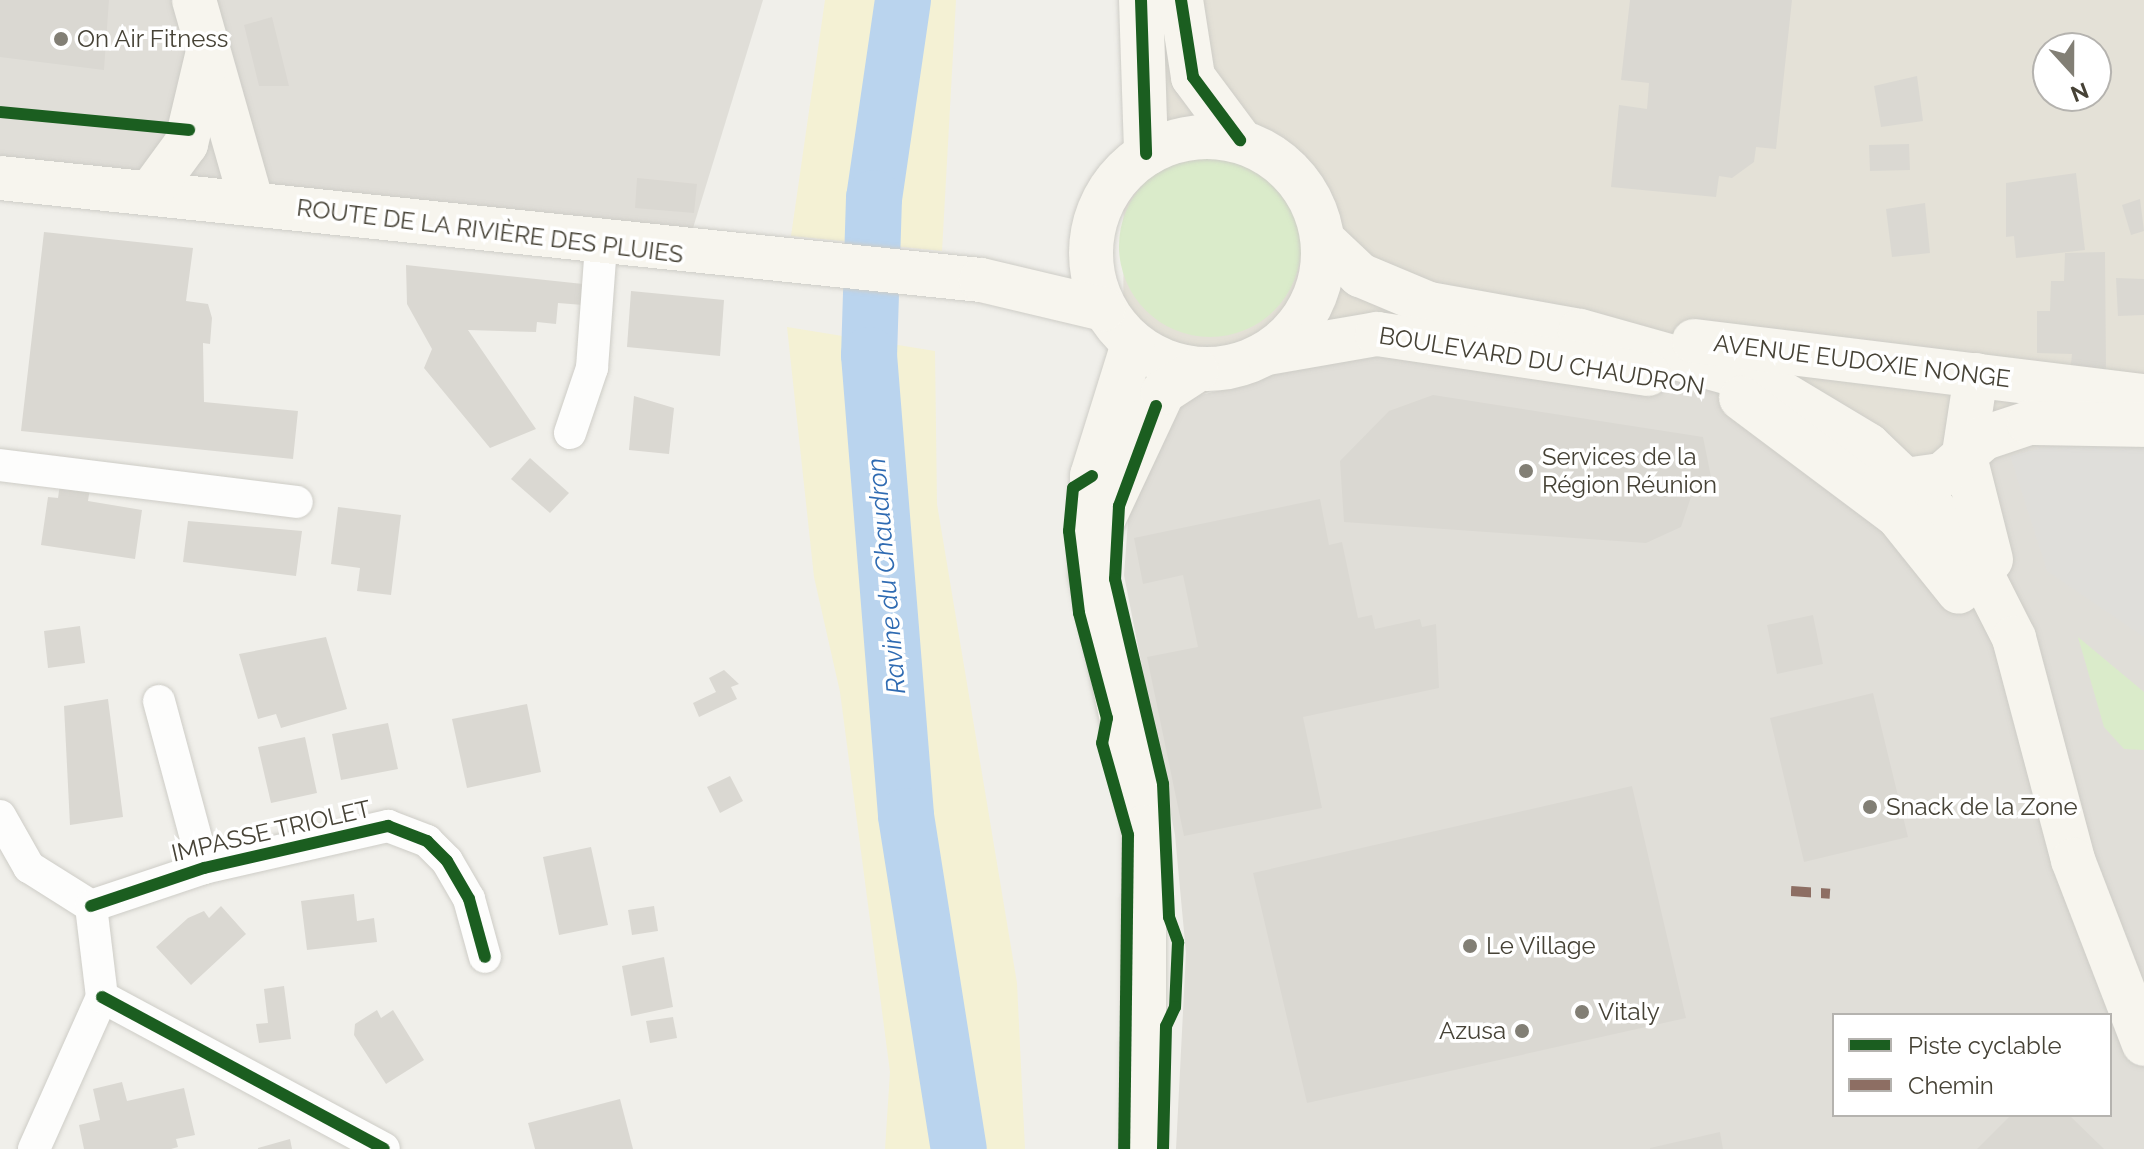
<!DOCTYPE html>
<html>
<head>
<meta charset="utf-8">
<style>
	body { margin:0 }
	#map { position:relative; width:2144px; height:1149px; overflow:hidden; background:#f0efea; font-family:Raleway,sans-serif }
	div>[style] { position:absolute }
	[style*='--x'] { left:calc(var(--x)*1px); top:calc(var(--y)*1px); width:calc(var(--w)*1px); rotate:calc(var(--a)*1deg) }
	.residential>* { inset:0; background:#e4e1d7 }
	.industrial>* { inset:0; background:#e0ded8 }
	.green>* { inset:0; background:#daebca }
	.round { border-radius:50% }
	.sand>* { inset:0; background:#f4f1d4 }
	.parking>* { inset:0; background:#dfdeda }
	.river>* { height:56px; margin:-28px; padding:0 28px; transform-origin:28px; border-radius:28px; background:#bad4ee }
	.building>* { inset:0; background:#dad8d2 }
	.roads { filter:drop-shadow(0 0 2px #cecdc7) drop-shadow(0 0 2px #cecdc7) }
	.street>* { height:32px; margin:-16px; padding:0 16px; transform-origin:16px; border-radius:16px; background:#fdfdfc }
	.secondary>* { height:44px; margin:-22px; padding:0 22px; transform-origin:22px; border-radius:22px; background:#f7f5ee }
	.secondary>.ring { margin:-22px; padding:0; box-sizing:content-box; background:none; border:44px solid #f7f5ee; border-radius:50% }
	.quiet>* { height:10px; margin-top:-5px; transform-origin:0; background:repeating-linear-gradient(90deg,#8d6e63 0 20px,transparent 0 30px) }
	.cycleway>* { height:12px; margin:-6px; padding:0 6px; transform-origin:6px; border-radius:6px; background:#1b5e20 }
	.dots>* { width:22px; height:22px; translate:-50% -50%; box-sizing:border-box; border:4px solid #fff; border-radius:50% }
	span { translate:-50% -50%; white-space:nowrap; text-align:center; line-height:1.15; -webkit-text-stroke:7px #fff; paint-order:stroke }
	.poi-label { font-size:24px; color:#464236 }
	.left { translate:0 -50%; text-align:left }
	.right { translate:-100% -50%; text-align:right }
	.street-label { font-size:24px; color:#464236 }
	.water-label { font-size:26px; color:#2f6bb2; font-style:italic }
	.legend { position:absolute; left:1832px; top:1013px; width:280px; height:104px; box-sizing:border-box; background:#fff; border:2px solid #b5b3af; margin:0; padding:10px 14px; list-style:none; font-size:24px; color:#464236 }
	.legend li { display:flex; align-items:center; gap:16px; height:40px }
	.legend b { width:40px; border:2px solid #b5b3af }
	.north { position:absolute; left:2032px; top:32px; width:80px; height:80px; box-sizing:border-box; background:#fff; border:2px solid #b5b3af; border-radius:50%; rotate:159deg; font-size:22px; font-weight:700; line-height:32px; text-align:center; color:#464236 }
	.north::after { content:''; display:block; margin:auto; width:28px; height:36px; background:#827f75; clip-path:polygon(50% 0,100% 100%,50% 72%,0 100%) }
</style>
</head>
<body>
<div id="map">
	<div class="residential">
		<div style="clip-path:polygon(evenodd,1124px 0,2144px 0,2144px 1009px,1385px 313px,1188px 401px,1123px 461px,1124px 0,2048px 48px,2096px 48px,2096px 96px,2048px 96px,2048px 48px)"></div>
	</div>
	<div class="industrial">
		<div style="clip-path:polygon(0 0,763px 0,685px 254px,0 178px)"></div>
		<div style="clip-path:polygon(evenodd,1389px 310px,1769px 395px,1921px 502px,2047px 427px,2144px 435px,2144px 1149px,1176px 1149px,1186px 953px,1175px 835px,1124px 575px,1129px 508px,1160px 417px,1188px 398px,1259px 381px,1389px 310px,1834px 1015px,2110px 1015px,2110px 1115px,1834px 1115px,1834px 1015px)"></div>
	</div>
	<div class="green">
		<div class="round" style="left:1119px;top:155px;width:182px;height:182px"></div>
		<div style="clip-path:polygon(2078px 637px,2144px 692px,2144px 750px,2124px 749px,2104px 727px)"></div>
	</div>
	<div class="sand">
		<div style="clip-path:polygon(825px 0,956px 0,942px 251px,791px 236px)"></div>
		<div style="clip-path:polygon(787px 327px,935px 351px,937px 504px,1017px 983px,1025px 1149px,885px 1149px,890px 1072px,840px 692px,814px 577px)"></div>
	</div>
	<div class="parking">
		<div style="clip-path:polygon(2078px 440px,2144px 444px,2144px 637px,2047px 571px,2010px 456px)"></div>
	</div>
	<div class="river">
		<div style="--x:903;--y:0;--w:200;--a:98.3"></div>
		<div style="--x:874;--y:198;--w:157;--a:91.8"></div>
		<div style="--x:869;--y:355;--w:462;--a:85.4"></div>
		<div style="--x:906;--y:816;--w:337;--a:81"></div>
	</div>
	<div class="building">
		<div style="clip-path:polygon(0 0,109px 0,104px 70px,0 57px)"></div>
		<div style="clip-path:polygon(1630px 0,1792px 0,1776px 149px,1756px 147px,1754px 162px,1732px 178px,1719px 176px,1716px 197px,1611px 187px,1619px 105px,1647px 109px,1649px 83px,1621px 80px)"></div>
		<div style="clip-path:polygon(272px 17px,289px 86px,259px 86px,244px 25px)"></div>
		<div style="clip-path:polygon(1917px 76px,1923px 121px,1881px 127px,1874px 86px)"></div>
		<div style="clip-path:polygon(1909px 144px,1910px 170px,1870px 171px,1869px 145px)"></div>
		<div style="clip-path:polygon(2076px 173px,2085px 250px,2016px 258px,2014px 236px,2006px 237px,2006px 183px)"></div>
		<div style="clip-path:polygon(637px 178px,697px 184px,694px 213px,635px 208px)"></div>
		<div style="clip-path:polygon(2140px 199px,2144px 231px,2131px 235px,2122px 205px)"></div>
		<div style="clip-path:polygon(1925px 203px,1930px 253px,1892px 257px,1886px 209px)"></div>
		<div style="clip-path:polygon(44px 232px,193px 248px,186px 301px,208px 304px,212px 318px,210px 344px,203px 343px,204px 402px,298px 411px,293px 459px,21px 431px)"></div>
		<div style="clip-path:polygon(2105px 252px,2106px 372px,2071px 365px,2072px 354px,2037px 353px,2037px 311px,2050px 311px,2051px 281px,2064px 281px,2065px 253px)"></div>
		<div style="clip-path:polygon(406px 265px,583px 284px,583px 305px,558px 303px,556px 324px,537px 322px,536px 332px,468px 330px,536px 429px,490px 448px,424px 368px,432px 349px,407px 304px)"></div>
		<div style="clip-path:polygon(2116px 278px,2144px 279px,2144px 315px,2118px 316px)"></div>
		<div style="clip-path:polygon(631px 291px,724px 300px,720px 356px,627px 347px)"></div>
		<div style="clip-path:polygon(1433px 395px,1703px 437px,1712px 482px,1695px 485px,1681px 527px,1646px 543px,1344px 522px,1340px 461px,1389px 411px)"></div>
		<div style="clip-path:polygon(634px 396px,674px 408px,669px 454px,629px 450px)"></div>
		<div style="clip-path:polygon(530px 458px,569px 493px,550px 513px,511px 479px)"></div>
		<div style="clip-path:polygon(60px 484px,90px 488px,88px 501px,142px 510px,135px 559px,41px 545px,48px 497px,58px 498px)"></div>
		<div style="clip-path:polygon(1320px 499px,1329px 545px,1342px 542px,1358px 618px,1372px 615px,1375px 629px,1420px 619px,1422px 627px,1436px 624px,1439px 688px,1303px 717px,1322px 808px,1184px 836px,1147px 657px,1198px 647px,1183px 575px,1143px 584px,1134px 538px)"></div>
		<div style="clip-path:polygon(338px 507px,401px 515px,391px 595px,357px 591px,360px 568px,331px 564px)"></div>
		<div style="clip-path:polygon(188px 521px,302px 531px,296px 576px,183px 562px)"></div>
		<div style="clip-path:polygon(1813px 615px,1823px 664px,1777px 674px,1767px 625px)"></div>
		<div style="clip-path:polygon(80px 626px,85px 663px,48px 668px,44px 631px)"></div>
		<div style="clip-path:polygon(326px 637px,347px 709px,281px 728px,276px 714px,258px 719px,239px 654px)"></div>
		<div style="clip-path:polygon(724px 670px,739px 684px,731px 687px,737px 699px,699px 717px,693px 703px,716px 692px,709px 678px)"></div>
		<div style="clip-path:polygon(1873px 693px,1908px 837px,1804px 862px,1770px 718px)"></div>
		<div style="clip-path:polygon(108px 699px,123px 817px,70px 825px,64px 706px)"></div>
		<div style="clip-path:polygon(527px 704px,541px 772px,467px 788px,452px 719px)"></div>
		<div style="clip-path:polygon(388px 723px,398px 769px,341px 780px,332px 734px)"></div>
		<div style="clip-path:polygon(305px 737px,317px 793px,271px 803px,258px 747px)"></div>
		<div style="clip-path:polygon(730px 776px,743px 801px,720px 813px,707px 787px)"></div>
		<div style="clip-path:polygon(1632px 786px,1686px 1018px,1307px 1103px,1253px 873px)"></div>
		<div style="clip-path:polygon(591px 847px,608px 925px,559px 935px,543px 857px)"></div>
		<div style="clip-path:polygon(354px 894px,357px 921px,374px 918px,377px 942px,307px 950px,301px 901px)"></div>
		<div style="clip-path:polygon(221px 906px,246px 934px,191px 985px,156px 947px,188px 918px,204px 911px,209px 918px)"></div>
		<div style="clip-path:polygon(654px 906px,658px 931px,632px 935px,628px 910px)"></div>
		<div style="clip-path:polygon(664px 957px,673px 1007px,631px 1016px,622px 966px)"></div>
		<div style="clip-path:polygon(284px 986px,291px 1039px,259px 1043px,256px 1024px,268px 1023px,264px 989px)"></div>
		<div style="clip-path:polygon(377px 1010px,381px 1018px,393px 1010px,424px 1060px,386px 1084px,354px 1035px,355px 1024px)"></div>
		<div style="clip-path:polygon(673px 1017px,677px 1038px,650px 1043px,646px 1021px)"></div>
		<div style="clip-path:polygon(122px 1082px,127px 1101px,184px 1088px,195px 1135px,176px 1139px,178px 1147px,171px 1149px,84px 1149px,79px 1125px,100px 1120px,93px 1089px)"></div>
		<div style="clip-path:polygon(620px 1099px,633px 1149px,535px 1149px,528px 1123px)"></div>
		<div style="clip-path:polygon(2011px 1115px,2069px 1115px,2104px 1149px,1977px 1149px)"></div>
		<div style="clip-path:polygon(1720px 1132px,1723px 1149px,1650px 1149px,1650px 1148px)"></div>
		<div style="clip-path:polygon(290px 1139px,292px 1149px,258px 1149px,258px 1148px)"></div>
	</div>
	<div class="roads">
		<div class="street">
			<div style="--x:570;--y:433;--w:69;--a:-71.3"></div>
			<div style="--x:592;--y:368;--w:124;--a:-85.8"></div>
			<div style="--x:0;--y:465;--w:299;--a:7.1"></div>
			<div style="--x:159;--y:701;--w:173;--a:74.9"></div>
			<div style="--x:0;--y:816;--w:59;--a:60.4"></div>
			<div style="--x:29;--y:867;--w:73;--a:32.2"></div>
			<div style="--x:91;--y:906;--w:119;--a:-18.6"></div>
			<div style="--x:204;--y:868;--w:189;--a:-12.9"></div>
			<div style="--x:388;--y:826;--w:42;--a:21"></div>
			<div style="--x:427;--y:841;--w:28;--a:45"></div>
			<div style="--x:447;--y:861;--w:44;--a:59.9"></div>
			<div style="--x:469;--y:899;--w:60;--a:74.6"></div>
			<div style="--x:102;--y:997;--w:320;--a:28.3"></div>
			<div style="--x:34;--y:1149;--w:167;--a:-65.9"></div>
			<div style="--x:102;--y:997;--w:92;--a:-96.9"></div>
		</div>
		<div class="secondary">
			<div style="--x:194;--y:0;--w:212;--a:74.1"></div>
			<div style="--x:1141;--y:0;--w:154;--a:88.1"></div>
			<div style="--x:1181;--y:0;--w:78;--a:81.1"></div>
			<div style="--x:1193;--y:77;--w:79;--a:53.3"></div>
			<div class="ring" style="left:1091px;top:137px;width:188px;height:188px"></div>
			<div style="--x:0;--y:178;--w:986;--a:5.94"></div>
			<div style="--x:981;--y:280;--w:126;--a:13.3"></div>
			<div style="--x:150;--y:193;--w:61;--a:-53.7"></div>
			<div style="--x:186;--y:144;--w:90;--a:-76.6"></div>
			<div style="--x:1324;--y:241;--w:50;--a:43.4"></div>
			<div style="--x:1360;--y:275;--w:75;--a:22.8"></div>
			<div style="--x:1429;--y:304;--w:153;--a:10.1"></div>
			<div style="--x:1580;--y:331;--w:192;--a:15.7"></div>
			<div style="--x:1765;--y:383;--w:120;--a:31"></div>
			<div style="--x:1868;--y:445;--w:86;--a:43.6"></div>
			<div style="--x:1930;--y:504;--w:77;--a:52.4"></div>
			<div style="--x:1977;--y:565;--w:82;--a:63.1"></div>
			<div style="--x:2014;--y:638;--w:230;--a:75.1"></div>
			<div style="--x:2073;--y:860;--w:197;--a:68.9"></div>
			<div style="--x:1694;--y:341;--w:453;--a:7"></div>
			<div style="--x:1133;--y:344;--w:138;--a:107.3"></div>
			<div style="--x:1092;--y:476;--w:99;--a:90.6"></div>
			<div style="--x:1091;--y:575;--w:258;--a:77.9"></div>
			<div style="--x:1145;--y:827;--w:322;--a:90.4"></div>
			<div style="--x:1267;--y:353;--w:112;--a:-9.8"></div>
			<div style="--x:1377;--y:334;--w:274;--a:8.4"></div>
			<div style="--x:1976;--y:375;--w:79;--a:98.7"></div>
			<div style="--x:1964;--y:453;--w:110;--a:75.8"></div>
			<div style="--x:1741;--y:398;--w:196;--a:36.9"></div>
			<div style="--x:1898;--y:516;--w:97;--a:51.2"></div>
			<div style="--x:1884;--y:483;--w:59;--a:-7.9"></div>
			<div style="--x:1942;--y:475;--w:56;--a:-41.4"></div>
			<div style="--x:1984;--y:438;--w:47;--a:-18.4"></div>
			<div style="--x:2029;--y:423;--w:115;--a:1"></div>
			<div style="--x:1103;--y:520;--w:141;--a:-64.9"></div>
			<div style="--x:1163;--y:392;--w:40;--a:-32.9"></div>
		</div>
	</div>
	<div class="quiet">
		<div style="--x:1791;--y:891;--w:39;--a:4"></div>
	</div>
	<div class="cycleway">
		<div style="--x:1141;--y:0;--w:154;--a:88.1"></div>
		<div style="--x:1181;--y:0;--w:78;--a:81.1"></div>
		<div style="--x:1193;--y:77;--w:79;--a:53.3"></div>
		<div style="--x:0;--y:112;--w:190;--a:5.4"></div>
		<div style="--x:1156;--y:406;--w:107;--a:110.3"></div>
		<div style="--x:1119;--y:506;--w:73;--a:93.1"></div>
		<div style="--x:1115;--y:579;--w:211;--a:76.8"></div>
		<div style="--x:1163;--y:784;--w:133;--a:87.4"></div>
		<div style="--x:1169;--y:917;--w:27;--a:70"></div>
		<div style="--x:1178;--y:942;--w:65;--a:92.6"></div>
		<div style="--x:1175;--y:1007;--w:21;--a:115"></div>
		<div style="--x:1166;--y:1026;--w:123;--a:91.4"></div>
		<div style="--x:1092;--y:476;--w:22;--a:148"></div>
		<div style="--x:1073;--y:488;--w:43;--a:95.3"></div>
		<div style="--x:1069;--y:531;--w:83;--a:83"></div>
		<div style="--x:1079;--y:613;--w:109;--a:75.1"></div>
		<div style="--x:1107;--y:718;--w:25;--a:101"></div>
		<div style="--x:1102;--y:743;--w:96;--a:74.2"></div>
		<div style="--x:1128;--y:835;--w:314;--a:90.7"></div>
		<div style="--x:91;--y:906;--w:119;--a:-18.6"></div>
		<div style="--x:204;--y:868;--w:189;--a:-12.9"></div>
		<div style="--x:388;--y:826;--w:42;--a:21"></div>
		<div style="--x:427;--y:841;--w:28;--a:45"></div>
		<div style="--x:447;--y:861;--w:44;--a:59.9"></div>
		<div style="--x:469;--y:899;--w:60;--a:74.6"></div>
		<div style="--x:102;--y:997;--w:320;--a:28.3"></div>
	</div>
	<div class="dots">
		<div style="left:61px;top:39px;background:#827f75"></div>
		<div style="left:1526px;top:471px;background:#827f75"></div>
		<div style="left:1870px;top:807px;background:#827f75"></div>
		<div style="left:1470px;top:946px;background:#827f75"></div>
		<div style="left:1582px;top:1012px;background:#827f75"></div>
		<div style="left:1522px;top:1031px;background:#827f75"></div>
	</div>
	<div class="poi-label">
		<span class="left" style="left:77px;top:39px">On Air Fitness</span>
		<span class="left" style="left:1542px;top:471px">Services de la<br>Région Réunion</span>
		<span class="left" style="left:1886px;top:807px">Snack de la Zone</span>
		<span class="left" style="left:1486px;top:946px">Le Village</span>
		<span class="left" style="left:1598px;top:1012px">Vitaly</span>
		<span class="right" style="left:1506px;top:1031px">Azusa</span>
	</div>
	<div class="street-label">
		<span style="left:490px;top:231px;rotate:7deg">ROUTE DE LA RIVIÈRE DES PLUIES</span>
		<span style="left:1542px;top:361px;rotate:9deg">BOULEVARD DU CHAUDRON</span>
		<span style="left:1862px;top:361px;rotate:7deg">AVENUE EUDOXIE NONGE</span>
		<span style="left:271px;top:831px;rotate:-13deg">IMPASSE TRIOLET</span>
	</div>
	<div class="water-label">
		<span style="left:887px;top:576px;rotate:-95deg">Ravine du Chaudron</span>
	</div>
	<ul class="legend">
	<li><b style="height:10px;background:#1b5e20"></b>Piste cyclable</li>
	<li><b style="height:10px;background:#8d6e63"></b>Chemin</li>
	</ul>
	<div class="north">N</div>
</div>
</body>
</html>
